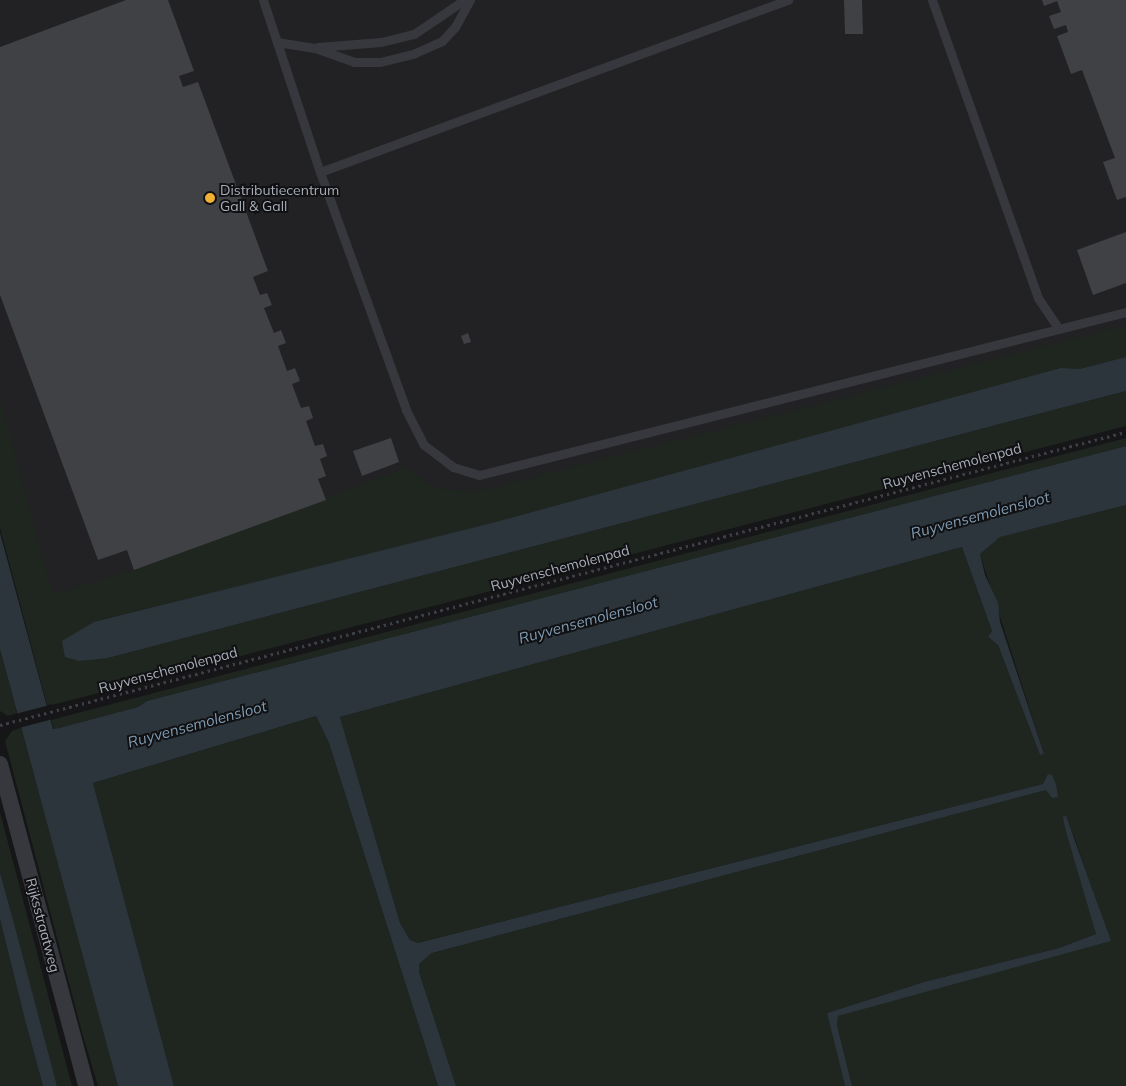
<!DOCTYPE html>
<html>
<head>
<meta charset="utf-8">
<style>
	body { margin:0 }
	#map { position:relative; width:1126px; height:1086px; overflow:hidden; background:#161618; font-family:Mulish,sans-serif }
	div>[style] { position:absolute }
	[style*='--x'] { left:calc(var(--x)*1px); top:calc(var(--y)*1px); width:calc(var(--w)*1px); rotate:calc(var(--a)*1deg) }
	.built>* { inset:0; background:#222225 }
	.green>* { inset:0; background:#1e261f }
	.water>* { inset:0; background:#2c353c }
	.pier>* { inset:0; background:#161618 }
	.building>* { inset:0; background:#404145 }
	.path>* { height:3px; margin-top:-1.5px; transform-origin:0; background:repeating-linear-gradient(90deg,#3d3f44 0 2.5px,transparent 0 6.5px) }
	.service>* { height:9px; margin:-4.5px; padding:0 4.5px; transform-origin:4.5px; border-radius:4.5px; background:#37383d }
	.minor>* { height:16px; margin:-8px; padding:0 8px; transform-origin:8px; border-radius:8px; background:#37383d }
	.dots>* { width:14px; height:14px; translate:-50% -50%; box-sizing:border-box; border:2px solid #111113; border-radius:50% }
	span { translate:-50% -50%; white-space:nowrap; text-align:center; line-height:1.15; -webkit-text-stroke:4px #111113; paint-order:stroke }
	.poi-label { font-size:14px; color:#a8adb8 }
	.left { translate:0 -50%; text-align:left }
	.street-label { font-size:14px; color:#a8adb8 }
	.water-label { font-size:15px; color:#7f9bb3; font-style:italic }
</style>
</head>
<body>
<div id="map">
	<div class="built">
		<div style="clip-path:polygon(0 0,1126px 0,1126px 373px,46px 654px,0 513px)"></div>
	</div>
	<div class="green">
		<div style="clip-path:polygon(1126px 325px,1126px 357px,1080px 369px,1061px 368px,492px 523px,94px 622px,108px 658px,1126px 391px,1126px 426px,56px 704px,47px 705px,0 528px,0 398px,52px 594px,134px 570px,405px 468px,438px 489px,479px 491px)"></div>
		<div style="clip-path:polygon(1126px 438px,1126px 446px,147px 701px,138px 707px,59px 728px,54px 729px,51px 720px)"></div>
		<div style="clip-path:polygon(1126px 505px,1126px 1086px,852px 1086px,837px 1025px,838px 1016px,871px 1005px,1110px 941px,1072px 830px,1096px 934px,1059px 948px,924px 982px,827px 1013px,845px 1086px,456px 1086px,419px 972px,419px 964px,432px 953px,1046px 790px,1051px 792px,1050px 774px,1043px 784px,418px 943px,410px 940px,400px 923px,340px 717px,962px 547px,992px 631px,988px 637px,998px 645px,1040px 755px,1044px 754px,980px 554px,999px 537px)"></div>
		<div style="clip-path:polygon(0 649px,17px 713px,8px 716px,0 711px)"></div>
		<div style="clip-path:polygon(316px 716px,329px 743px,438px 1086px,174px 1086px,93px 783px)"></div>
		<div style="clip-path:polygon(21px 728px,80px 941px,118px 1086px,98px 1086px,83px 1036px,5px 741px,12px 731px)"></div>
		<div style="clip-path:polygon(0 812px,72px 1086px,57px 1086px,0 871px)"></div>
		<div style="clip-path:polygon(0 919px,25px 1020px,43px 1086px,0 1086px)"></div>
	</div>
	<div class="water">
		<div style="clip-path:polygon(1126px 357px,1126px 391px,108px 658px,79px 661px,65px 657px,62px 641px,94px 622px,492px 523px,1061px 368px,1080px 369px)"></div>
		<div style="clip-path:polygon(1126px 446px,1126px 505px,1000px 537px,980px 554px,985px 575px,998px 603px,1000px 622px,1044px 754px,1040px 755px,998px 645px,988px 637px,992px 631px,962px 547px,340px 717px,400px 923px,410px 940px,418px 943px,1043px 784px,1048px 774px,1052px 775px,1056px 784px,1058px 797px,1052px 798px,1046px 790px,432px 953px,419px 964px,419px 972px,456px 1086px,438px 1086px,329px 743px,316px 716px,93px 783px,174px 1086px,118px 1086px,0 649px,0 533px,53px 729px,59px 728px,138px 707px,147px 701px)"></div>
		<div style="clip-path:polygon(1066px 816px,1111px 941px,838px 1016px,837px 1025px,852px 1086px,845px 1086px,827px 1013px,924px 982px,1059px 948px,1096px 934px,1065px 828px,1063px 817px)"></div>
		<div style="clip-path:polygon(0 872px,15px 927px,57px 1086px,43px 1086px,25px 1020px,0 919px)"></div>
	</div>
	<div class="pier">
		<div style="clip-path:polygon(50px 705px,53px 719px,19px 728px,15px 714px)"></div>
	</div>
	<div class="building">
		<div style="clip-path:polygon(126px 0,168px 0,194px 71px,179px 76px,183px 87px,198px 82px,268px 271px,253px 277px,260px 295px,267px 293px,272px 305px,264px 308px,274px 333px,281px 330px,286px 343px,278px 346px,287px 371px,295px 368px,300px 381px,292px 384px,301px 408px,309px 406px,313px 418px,306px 421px,315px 446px,323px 444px,327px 456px,320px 459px,326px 476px,318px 479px,326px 500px,134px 570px,127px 550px,98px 560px,0 295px,0 47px)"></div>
		<div style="clip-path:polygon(844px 0,862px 0,863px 34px,845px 34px)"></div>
		<div style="clip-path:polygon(1042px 0,1126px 0,1126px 197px,1117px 200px,1103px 162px,1115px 158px,1082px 70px,1071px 74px,1057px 36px,1068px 32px,1066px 25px,1054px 29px,1049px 16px,1061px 12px,1057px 1px,1044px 6px)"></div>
		<div style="clip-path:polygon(1126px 232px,1126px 283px,1093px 295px,1077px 250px)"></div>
		<div style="clip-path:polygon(468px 333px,471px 342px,464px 344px,461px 336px)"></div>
		<div style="clip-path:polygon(391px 438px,399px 462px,362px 476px,353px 451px)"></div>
	</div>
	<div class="path">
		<div style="--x:0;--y:725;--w:1163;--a:-14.59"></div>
	</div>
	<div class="service">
		<div style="--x:263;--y:0;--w:181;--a:71.7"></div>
		<div style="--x:320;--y:172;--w:253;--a:70.1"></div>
		<div style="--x:406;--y:410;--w:39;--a:63"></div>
		<div style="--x:424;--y:445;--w:36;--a:37"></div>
		<div style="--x:453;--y:467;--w:27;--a:17"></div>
		<div style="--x:479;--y:475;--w:667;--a:-14.14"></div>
		<div style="--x:932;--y:0;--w:316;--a:70.4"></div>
		<div style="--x:1038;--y:298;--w:37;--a:56"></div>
		<div style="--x:277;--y:42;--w:38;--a:9"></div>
		<div style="--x:315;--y:48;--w:41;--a:19.7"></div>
		<div style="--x:354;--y:62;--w:26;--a:0"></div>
		<div style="--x:380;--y:62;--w:36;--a:-14"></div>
		<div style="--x:415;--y:53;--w:30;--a:-24"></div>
		<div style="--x:442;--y:41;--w:19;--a:-47"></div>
		<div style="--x:455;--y:27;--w:31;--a:-61"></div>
		<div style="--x:318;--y:47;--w:63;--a:-4.5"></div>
		<div style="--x:381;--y:42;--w:34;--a:-14"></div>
		<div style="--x:414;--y:34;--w:60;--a:-34.2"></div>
		<div style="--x:320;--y:172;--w:499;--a:-20.2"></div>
	</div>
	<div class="minor">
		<div style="--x:0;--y:764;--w:333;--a:75"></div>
	</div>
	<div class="dots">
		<div style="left:210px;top:198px;background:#f2b134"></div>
	</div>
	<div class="poi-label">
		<span class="left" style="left:220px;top:198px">Distributiecentrum<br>Gall &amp; Gall</span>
	</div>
	<div class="street-label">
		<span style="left:952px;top:466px;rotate:-15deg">Ruyvenschemolenpad</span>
		<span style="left:560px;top:568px;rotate:-15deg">Ruyvenschemolenpad</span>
		<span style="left:168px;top:670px;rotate:-15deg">Ruyvenschemolenpad</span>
		<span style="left:43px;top:925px;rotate:75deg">Rijksstraatweg</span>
	</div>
	<div class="water-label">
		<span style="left:980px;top:515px;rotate:-15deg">Ruyvensemolensloot</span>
		<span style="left:588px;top:620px;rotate:-15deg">Ruyvensemolensloot</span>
		<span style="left:197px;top:724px;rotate:-15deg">Ruyvensemolensloot</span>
	</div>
</div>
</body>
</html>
